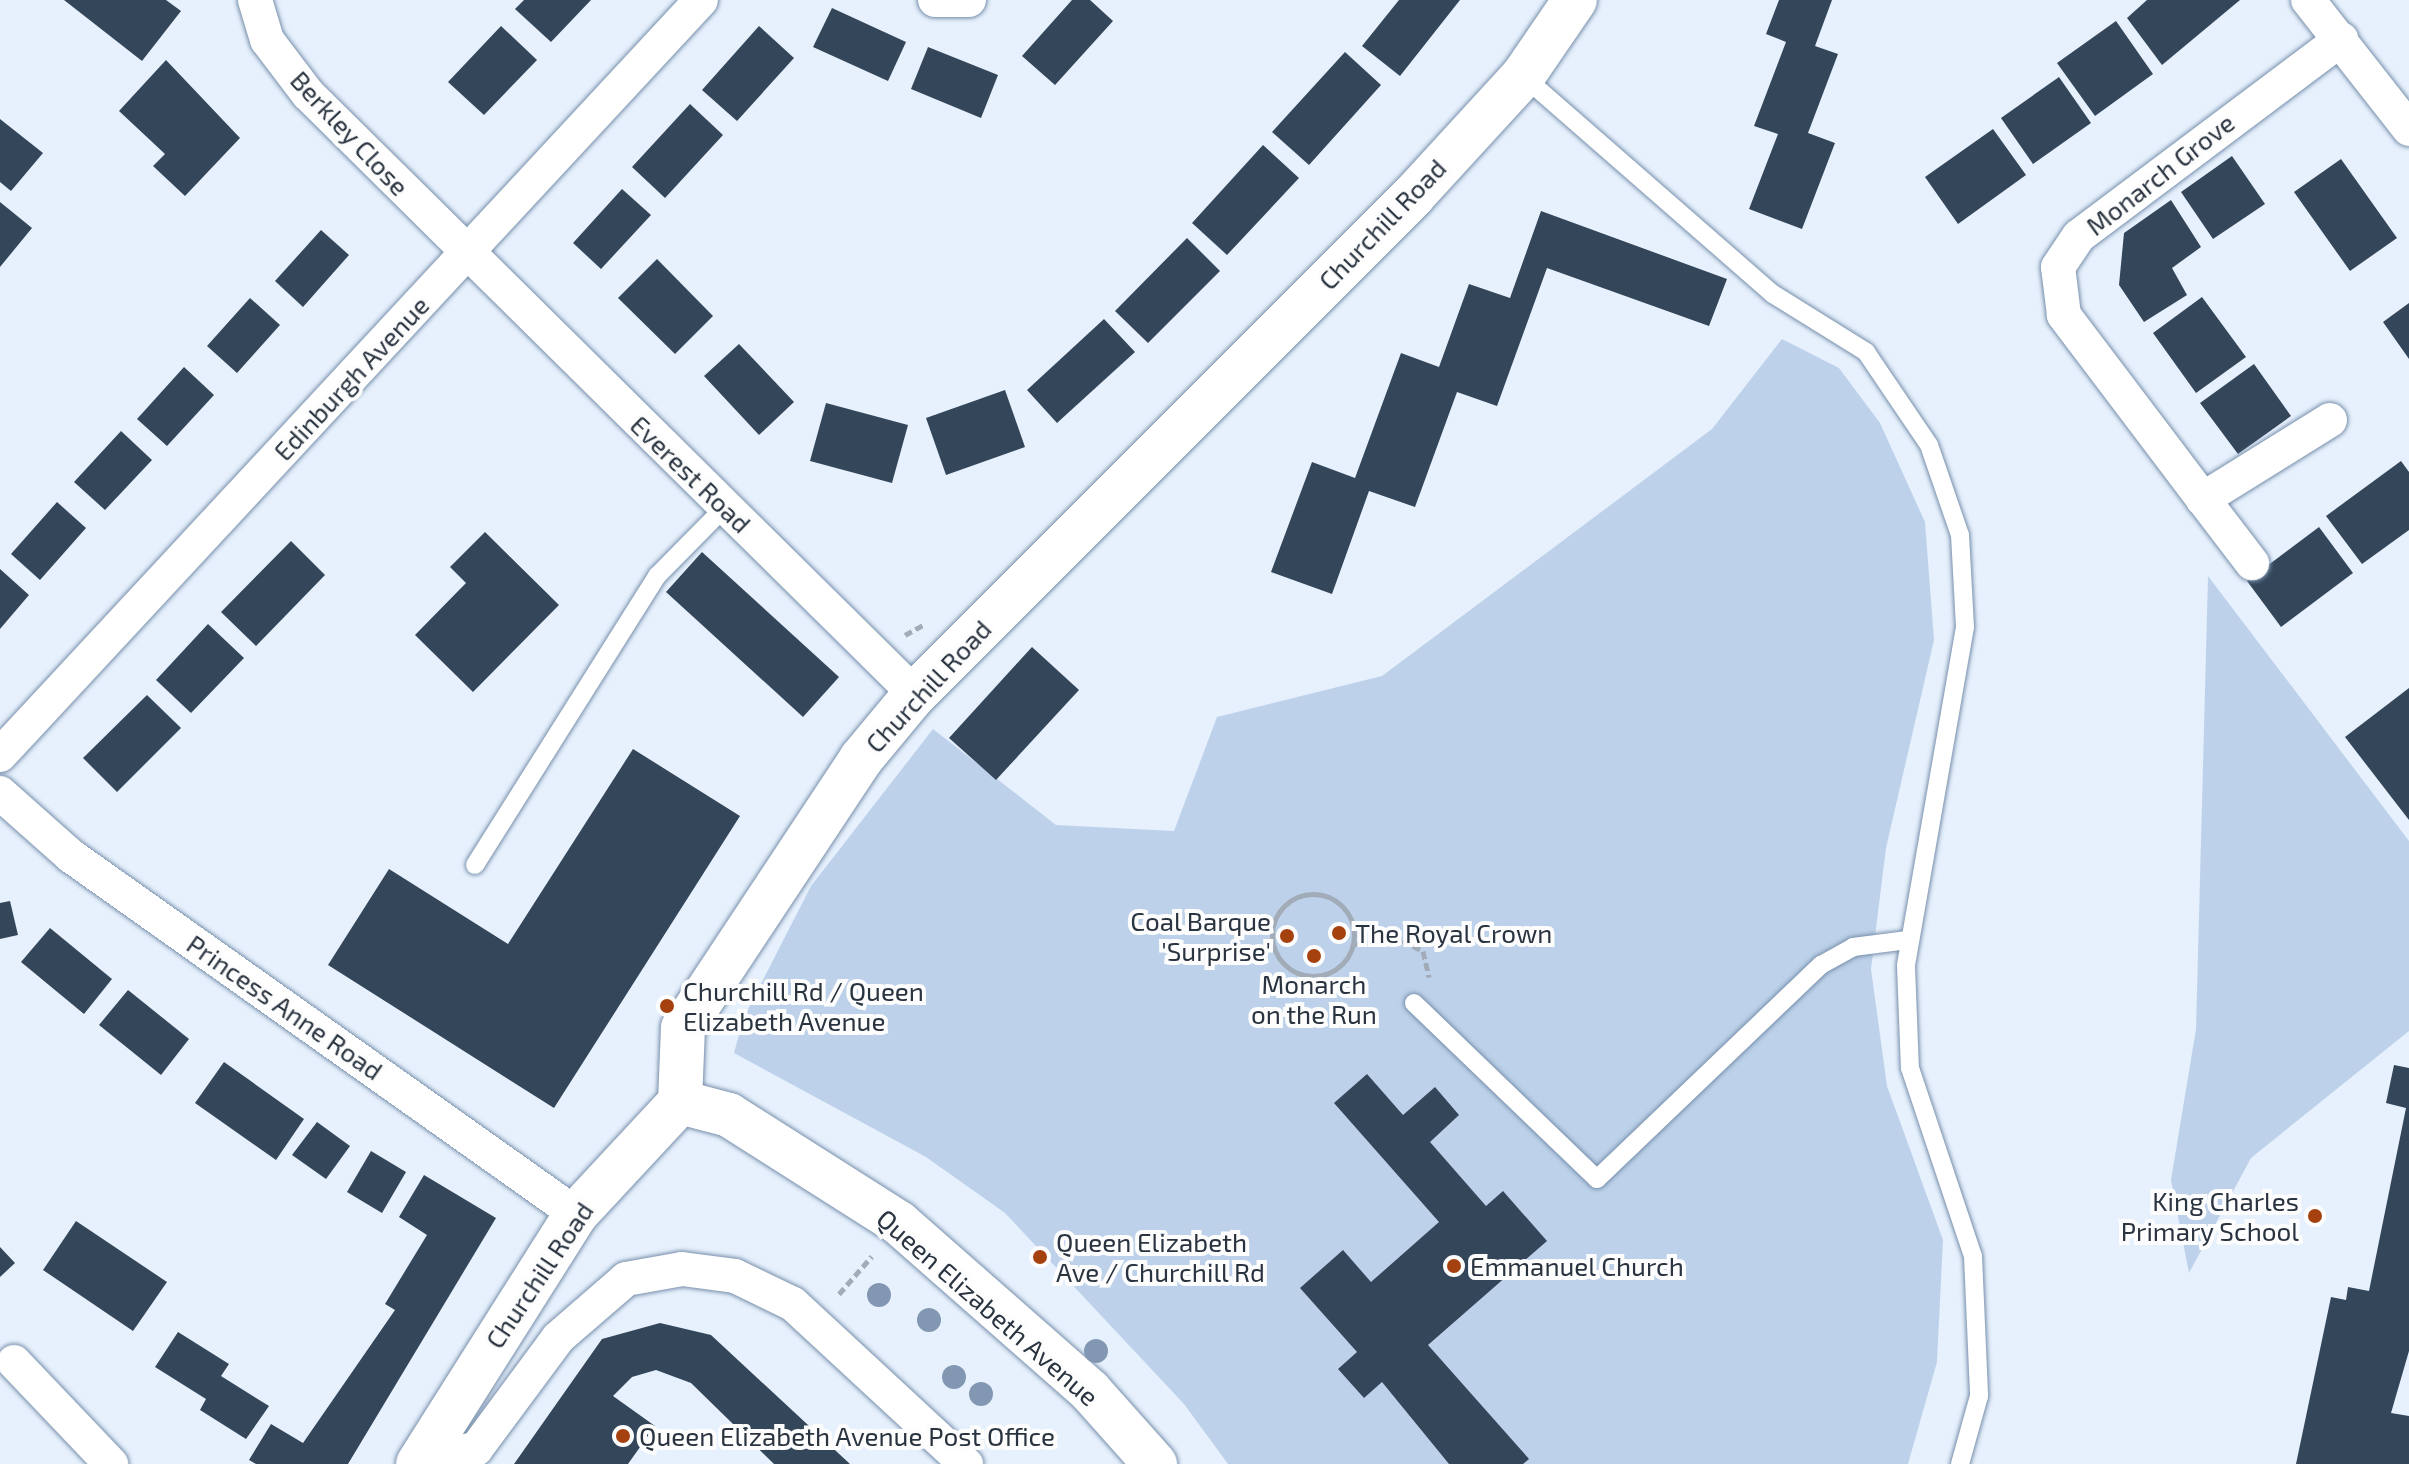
<!DOCTYPE html>
<html>
<head>
<meta charset="utf-8">
<style>
	body { margin:0 }
	#map { position:relative; width:2409px; height:1464px; overflow:hidden; background:#e7f1fd; font-family:"Exo 2",sans-serif }
	div>[style] { position:absolute }
	[style*='--x'] { left:calc(var(--x)*1px); top:calc(var(--y)*1px); width:calc(var(--w)*1px); rotate:calc(var(--a)*1deg) }
	.green>* { inset:0; background:#bdd2ea }
	.building>* { inset:0; background:#34465a }
	.path>* { height:5px; margin-top:-2.5px; transform-origin:0; background:repeating-linear-gradient(90deg,#a2acb8 0 8px,transparent 0 12px) }
	.path>.ring { margin:-2.5px; padding:0; box-sizing:content-box; background:none; border:5px solid #a2acb8; border-radius:50% }
	.roads { filter:drop-shadow(0 0 2px #778fab) drop-shadow(0 0 2px #778fab) }
	.service>* { height:18px; margin:-9px; padding:0 9px; transform-origin:9px; border-radius:9px; background:#fff }
	.minor>* { height:34px; margin:-17px; padding:0 17px; transform-origin:17px; border-radius:17px; background:#fff }
	.tertiary>* { height:44px; margin:-22px; padding:0 22px; transform-origin:22px; border-radius:22px; background:#fff }
	.trees>* { width:24px; height:24px; margin:-12px; border-radius:50%; background:#8298b2 }
	.dots>* { width:22px; height:22px; translate:-50% -50%; box-sizing:border-box; border:4px solid #fdfdfd; border-radius:50% }
	span { translate:-50% -50%; white-space:nowrap; text-align:center; line-height:1.15; -webkit-text-stroke:8px #fdfdfd; paint-order:stroke }
	.street-label { font-size:26px; color:#2a3440 }
	.poi-label { font-size:26px; color:#2a3440 }
	.right { translate:-100% -50%; text-align:right }
	.left { translate:0 -50%; text-align:left }
</style>
</head>
<body>
<div id="map">
	<div class="green">
		<div style="clip-path:polygon(1782px 339px,1839px 368px,1880px 423px,1925px 522px,1934px 640px,1886px 848px,1871px 969px,1887px 1086px,1943px 1240px,1937px 1362px,1908px 1464px,1228px 1464px,1184px 1404px,1005px 1213px,926px 1157px,734px 1053px,744px 1017px,811px 886px,933px 729px,1056px 825px,1174px 831px,1217px 717px,1382px 676px,1712px 429px)"></div>
		<div style="clip-path:polygon(2208px 576px,2409px 841px,2409px 1031px,2251px 1158px,2189px 1273px,2171px 1180px,2196px 1029px)"></div>
	</div>
	<div class="building">
		<div style="clip-path:polygon(64px 0,166px 0,181px 11px,142px 61px)"></div>
		<div style="clip-path:polygon(524px 0,591px 0,551px 42px,515px 9px)"></div>
		<div style="clip-path:polygon(1072px 0,1090px 0,1113px 21px,1055px 85px,1022px 56px)"></div>
		<div style="clip-path:polygon(1399px 0,1460px 0,1400px 76px,1362px 46px)"></div>
		<div style="clip-path:polygon(1779px 0,1832px 0,1815px 46px,1838px 54px,1808px 133px,1835px 143px,1802px 229px,1749px 209px,1778px 134px,1754px 126px,1786px 42px,1766px 34px)"></div>
		<div style="clip-path:polygon(2240px 0,2162px 65px,2127px 18px,2147px 0)"></div>
		<div style="clip-path:polygon(832px 8px,906px 42px,888px 81px,813px 47px)"></div>
		<div style="clip-path:polygon(2116px 21px,2153px 74px,2095px 116px,2057px 63px)"></div>
		<div style="clip-path:polygon(501px 26px,537px 60px,484px 115px,448px 82px)"></div>
		<div style="clip-path:polygon(759px 26px,794px 58px,737px 121px,702px 90px)"></div>
		<div style="clip-path:polygon(928px 47px,998px 75px,981px 118px,911px 89px)"></div>
		<div style="clip-path:polygon(1345px 52px,1381px 85px,1309px 165px,1272px 132px)"></div>
		<div style="clip-path:polygon(166px 60px,240px 138px,185px 196px,153px 166px,165px 154px,119px 111px)"></div>
		<div style="clip-path:polygon(2059px 77px,2091px 123px,2033px 164px,2001px 118px)"></div>
		<div style="clip-path:polygon(690px 104px,723px 135px,665px 198px,632px 167px)"></div>
		<div style="clip-path:polygon(0 119px,43px 153px,11px 191px,0 182px)"></div>
		<div style="clip-path:polygon(1993px 129px,2026px 175px,1958px 224px,1925px 177px)"></div>
		<div style="clip-path:polygon(1263px 145px,1299px 178px,1227px 255px,1192px 223px)"></div>
		<div style="clip-path:polygon(2232px 156px,2265px 204px,2213px 239px,2181px 192px)"></div>
		<div style="clip-path:polygon(2341px 159px,2397px 238px,2350px 271px,2294px 192px)"></div>
		<div style="clip-path:polygon(622px 189px,651px 215px,601px 269px,573px 243px)"></div>
		<div style="clip-path:polygon(2171px 200px,2201px 247px,2172px 268px,2187px 295px,2144px 322px,2119px 285px,2124px 233px)"></div>
		<div style="clip-path:polygon(0 202px,32px 228px,0 267px)"></div>
		<div style="clip-path:polygon(1541px 211px,1727px 279px,1709px 326px,1547px 268px,1497px 406px,1457px 392px,1415px 507px,1369px 491px,1332px 594px,1271px 572px,1312px 462px,1355px 478px,1401px 353px,1439px 367px,1469px 284px,1510px 298px)"></div>
		<div style="clip-path:polygon(321px 230px,349px 255px,303px 307px,275px 281px)"></div>
		<div style="clip-path:polygon(1187px 238px,1220px 271px,1148px 343px,1115px 311px)"></div>
		<div style="clip-path:polygon(657px 259px,713px 316px,675px 354px,618px 298px)"></div>
		<div style="clip-path:polygon(2202px 297px,2246px 357px,2196px 393px,2153px 333px)"></div>
		<div style="clip-path:polygon(250px 298px,280px 325px,237px 373px,207px 346px)"></div>
		<div style="clip-path:polygon(2409px 303px,2409px 359px,2383px 322px)"></div>
		<div style="clip-path:polygon(1104px 319px,1135px 352px,1057px 423px,1027px 390px)"></div>
		<div style="clip-path:polygon(739px 344px,794px 402px,759px 435px,704px 376px)"></div>
		<div style="clip-path:polygon(2254px 364px,2291px 416px,2238px 454px,2200px 403px)"></div>
		<div style="clip-path:polygon(184px 367px,214px 395px,167px 446px,137px 419px)"></div>
		<div style="clip-path:polygon(1005px 390px,1025px 447px,946px 475px,926px 418px)"></div>
		<div style="clip-path:polygon(826px 403px,908px 425px,892px 483px,810px 461px)"></div>
		<div style="clip-path:polygon(121px 431px,152px 460px,105px 510px,74px 482px)"></div>
		<div style="clip-path:polygon(2401px 461px,2409px 472px,2409px 530px,2362px 564px,2326px 516px)"></div>
		<div style="clip-path:polygon(57px 502px,86px 528px,40px 580px,11px 554px)"></div>
		<div style="clip-path:polygon(2319px 527px,2353px 573px,2281px 627px,2247px 581px)"></div>
		<div style="clip-path:polygon(485px 532px,559px 605px,473px 692px,415px 635px,466px 583px,450px 567px)"></div>
		<div style="clip-path:polygon(291px 541px,325px 575px,256px 646px,221px 612px)"></div>
		<div style="clip-path:polygon(702px 552px,839px 677px,803px 717px,666px 592px)"></div>
		<div style="clip-path:polygon(0 569px,29px 595px,0 629px)"></div>
		<div style="clip-path:polygon(208px 624px,244px 658px,191px 713px,156px 680px)"></div>
		<div style="clip-path:polygon(1032px 647px,1079px 690px,996px 780px,949px 738px)"></div>
		<div style="clip-path:polygon(2409px 688px,2409px 820px,2345px 737px)"></div>
		<div style="clip-path:polygon(147px 695px,181px 728px,117px 792px,83px 758px)"></div>
		<div style="clip-path:polygon(633px 749px,740px 816px,554px 1108px,328px 965px,389px 869px,508px 944px)"></div>
		<div style="clip-path:polygon(10px 901px,18px 935px,0 939px,0 903px)"></div>
		<div style="clip-path:polygon(50px 928px,112px 979px,84px 1014px,21px 962px)"></div>
		<div style="clip-path:polygon(128px 990px,189px 1039px,161px 1075px,99px 1025px)"></div>
		<div style="clip-path:polygon(224px 1062px,304px 1119px,276px 1160px,195px 1103px)"></div>
		<div style="clip-path:polygon(2394px 1065px,2409px 1068px,2409px 1351px,2391px 1413px,2409px 1416px,2409px 1464px,2296px 1464px,2331px 1297px,2346px 1300px,2348px 1287px,2369px 1291px,2406px 1108px,2386px 1103px)"></div>
		<div style="clip-path:polygon(1367px 1074px,1403px 1115px,1435px 1087px,1459px 1115px,1430px 1142px,1486px 1206px,1503px 1191px,1547px 1241px,1428px 1345px,1529px 1459px,1523px 1464px,1449px 1464px,1382px 1382px,1364px 1398px,1338px 1369px,1357px 1352px,1300px 1288px,1343px 1250px,1371px 1282px,1439px 1222px,1334px 1103px)"></div>
		<div style="clip-path:polygon(317px 1122px,350px 1146px,326px 1179px,292px 1155px)"></div>
		<div style="clip-path:polygon(371px 1151px,406px 1172px,382px 1213px,347px 1192px)"></div>
		<div style="clip-path:polygon(424px 1175px,496px 1218px,348px 1464px,256px 1464px,249px 1460px,271px 1424px,303px 1443px,395px 1310px,385px 1304px,427px 1235px,399px 1217px)"></div>
		<div style="clip-path:polygon(76px 1221px,167px 1282px,133px 1331px,43px 1270px)"></div>
		<div style="clip-path:polygon(0 1247px,15px 1263px,0 1277px)"></div>
		<div style="clip-path:polygon(660px 1323px,711px 1335px,850px 1464px,774px 1464px,691px 1383px,656px 1370px,632px 1377px,613px 1396px,655px 1426px,628px 1464px,514px 1464px,602px 1339px)"></div>
		<div style="clip-path:polygon(178px 1332px,229px 1364px,221px 1376px,269px 1406px,246px 1439px,200px 1410px,206px 1399px,155px 1367px)"></div>
	</div>
	<div class="path">
		<div style="--x:905;--y:635;--w:21;--a:-29"></div>
		<div class="ring" style="left:1272px;top:894px;width:77px;height:77px"></div>
		<div style="--x:1354;--y:944;--w:48;--a:-3.6"></div>
		<div style="--x:1402;--y:941;--w:23;--a:25"></div>
		<div style="--x:1423;--y:951;--w:27;--a:77"></div>
		<div style="--x:839;--y:1294;--w:50;--a:-49"></div>
	</div>
	<div class="roads">
		<div class="service">
			<div style="--x:1523;--y:76;--w:332;--a:41.1"></div>
			<div style="--x:1773;--y:294;--w:110;--a:31.9"></div>
			<div style="--x:1866;--y:352;--w:112;--a:55.9"></div>
			<div style="--x:1929;--y:445;--w:95;--a:71"></div>
			<div style="--x:1960;--y:535;--w:92;--a:86.9"></div>
			<div style="--x:1965;--y:627;--w:344;--a:99.9"></div>
			<div style="--x:1906;--y:966;--w:102;--a:87.8"></div>
			<div style="--x:1910;--y:1068;--w:198;--a:71.5"></div>
			<div style="--x:1973;--y:1256;--w:140;--a:87.5"></div>
			<div style="--x:1979;--y:1396;--w:71;--a:105.6"></div>
			<div style="--x:475;--y:865;--w:342;--a:-57.8"></div>
			<div style="--x:657;--y:576;--w:97;--a:-45.4"></div>
			<div style="--x:1414;--y:1003;--w:254;--a:43.9"></div>
			<div style="--x:1597;--y:1179;--w:310;--a:-43.7"></div>
			<div style="--x:1821;--y:965;--w:37;--a:-29"></div>
			<div style="--x:1853;--y:947;--w:55;--a:-7.3"></div>
		</div>
		<div class="minor">
			<div style="--x:255;--y:0;--w:42;--a:73.3"></div>
			<div style="--x:267;--y:40;--w:68;--a:52.8"></div>
			<div style="--x:308;--y:94;--w:853;--a:44.67"></div>
			<div style="--x:935;--y:0;--w:34;--a:0"></div>
			<div style="--x:2308;--y:0;--w:164;--a:51.9"></div>
			<div style="--x:2330;--y:420;--w:150;--a:148.1"></div>
			<div style="--x:2203;--y:499;--w:231;--a:-127.1"></div>
			<div style="--x:2064;--y:315;--w:48;--a:-97.1"></div>
			<div style="--x:2058;--y:267;--w:37;--a:-56"></div>
			<div style="--x:2079;--y:236;--w:328;--a:-36.9"></div>
			<div style="--x:2203;--y:499;--w:81;--a:52.6"></div>
			<div style="--x:0;--y:755;--w:1030;--a:-47.12"></div>
			<div style="--x:0;--y:793;--w:95;--a:41.6"></div>
			<div style="--x:71;--y:856;--w:619;--a:35.33"></div>
			<div style="--x:14;--y:1362;--w:141;--a:46.4"></div>
			<div style="--x:421;--y:1459;--w:56;--a:-10.3"></div>
			<div style="--x:476;--y:1449;--w:138;--a:-53.5"></div>
			<div style="--x:558;--y:1338;--w:90;--a:-40.9"></div>
			<div style="--x:626;--y:1279;--w:57;--a:-10.1"></div>
			<div style="--x:682;--y:1269;--w:53;--a:7.5"></div>
			<div style="--x:735;--y:1276;--w:64;--a:25.8"></div>
			<div style="--x:793;--y:1304;--w:236;--a:42.8"></div>
		</div>
		<div class="tertiary">
			<div style="--x:680;--y:1102;--w:51;--a:14.9"></div>
			<div style="--x:729;--y:1115;--w:201;--a:32.4"></div>
			<div style="--x:899;--y:1223;--w:254;--a:41.3"></div>
			<div style="--x:1090;--y:1391;--w:98;--a:48.3"></div>
			<div style="--x:418;--y:1464;--w:296;--a:-57.7"></div>
			<div style="--x:576;--y:1214;--w:153;--a:-47.1"></div>
			<div style="--x:680;--y:1102;--w:74;--a:-87.7"></div>
			<div style="--x:683;--y:1028;--w:323;--a:-56.5"></div>
			<div style="--x:861;--y:759;--w:85;--a:-50.3"></div>
			<div style="--x:915;--y:694;--w:704;--a:-45"></div>
			<div style="--x:1413;--y:196;--w:163;--a:-47.5"></div>
			<div style="--x:1523;--y:76;--w:92;--a:-55.6"></div>
		</div>
	</div>
	<div class="trees">
		<div style="left:879px;top:1295px"></div>
		<div style="left:929px;top:1320px"></div>
		<div style="left:1096px;top:1351px"></div>
		<div style="left:954px;top:1377px"></div>
		<div style="left:981px;top:1394px"></div>
	</div>
	<div class="dots">
		<div style="left:1339px;top:933px;background:#a5410f"></div>
		<div style="left:1287px;top:936px;background:#a5410f"></div>
		<div style="left:1314px;top:956px;background:#a5410f"></div>
		<div style="left:667px;top:1006px;background:#a5410f"></div>
		<div style="left:2315px;top:1216px;background:#a5410f"></div>
		<div style="left:1040px;top:1257px;background:#a5410f"></div>
		<div style="left:1454px;top:1266px;background:#a5410f"></div>
		<div style="left:623px;top:1436px;background:#a5410f"></div>
	</div>
	<div class="street-label">
		<span style="left:350px;top:133px;rotate:47deg">Berkley Close</span>
		<span style="left:2160px;top:174px;rotate:-38deg">Monarch Grove</span>
		<span style="left:1382px;top:224px;rotate:-46deg">Churchill Road</span>
		<span style="left:351px;top:378px;rotate:-47deg">Edinburgh Avenue</span>
		<span style="left:691px;top:474px;rotate:44deg">Everest Road</span>
		<span style="left:928px;top:686px;rotate:-47deg">Churchill Road</span>
		<span style="left:285px;top:1007px;rotate:35deg">Princess Anne Road</span>
		<span style="left:539px;top:1275px;rotate:-56deg">Churchill Road</span>
		<span style="left:988px;top:1307px;rotate:41deg">Queen Elizabeth Avenue</span>
	</div>
	<div class="poi-label">
		<span class="right" style="left:1271px;top:936px">Coal Barque<br>'Surprise'</span>
		<span class="left" style="left:1355px;top:933px">The Royal Crown</span>
		<span style="left:1314px;top:999px">Monarch<br>on the Run</span>
		<span class="left" style="left:683px;top:1006px">Churchill Rd / Queen<br>Elizabeth Avenue</span>
		<span class="right" style="left:2299px;top:1216px">King Charles<br>Primary School</span>
		<span class="left" style="left:1056px;top:1257px">Queen Elizabeth<br>Ave / Churchill Rd</span>
		<span class="left" style="left:1470px;top:1266px">Emmanuel Church</span>
		<span class="left" style="left:639px;top:1436px">Queen Elizabeth Avenue Post Office</span>
	</div>
</div>
</body>
</html>
